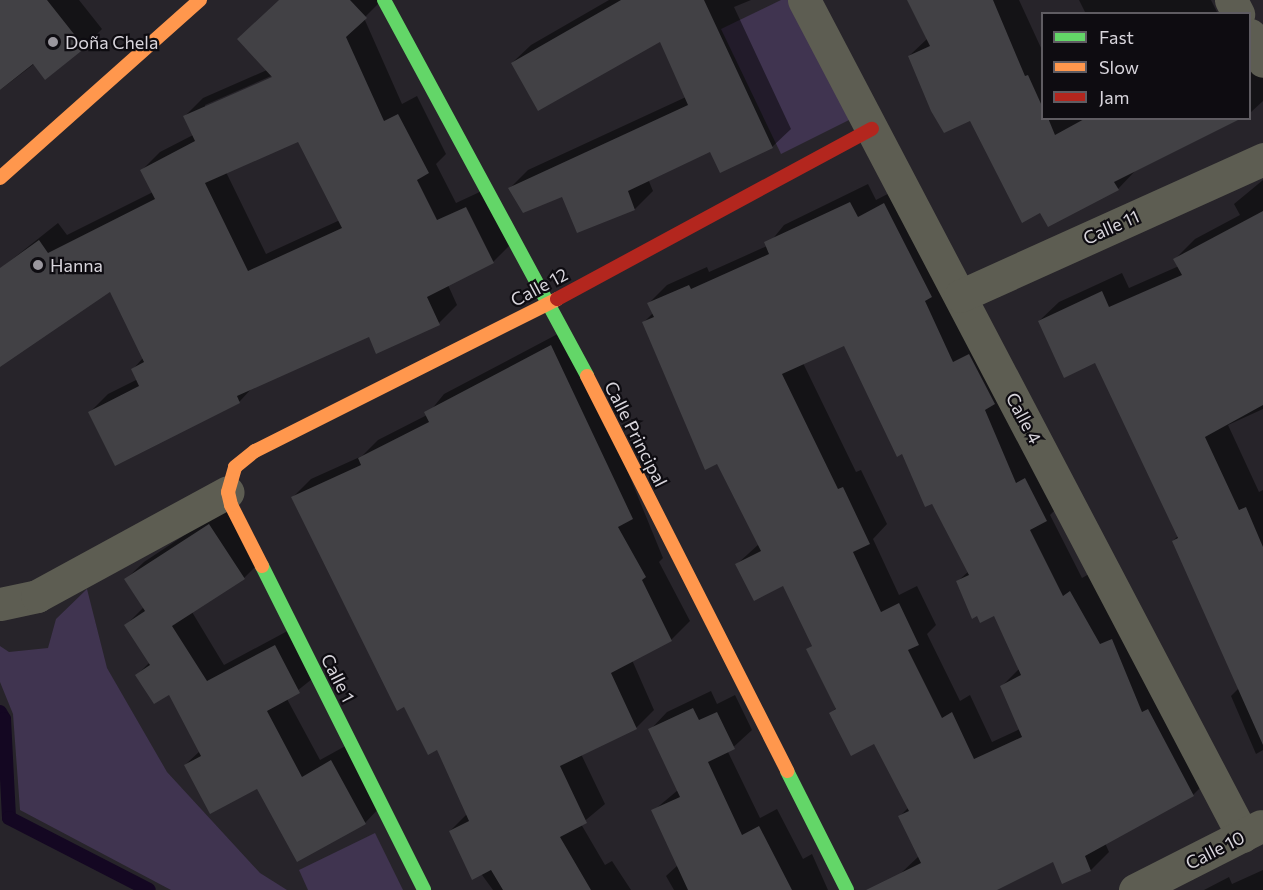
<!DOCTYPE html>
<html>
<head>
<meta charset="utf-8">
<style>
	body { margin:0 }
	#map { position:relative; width:1263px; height:890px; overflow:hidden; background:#27242a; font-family:Commissioner,sans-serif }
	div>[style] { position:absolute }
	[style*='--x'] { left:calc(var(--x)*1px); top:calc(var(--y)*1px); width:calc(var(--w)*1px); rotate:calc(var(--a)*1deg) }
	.green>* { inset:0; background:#403450 }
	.shadow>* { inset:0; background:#0007 }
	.stream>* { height:14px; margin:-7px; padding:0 7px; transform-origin:7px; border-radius:7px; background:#140722 }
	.building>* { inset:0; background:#424145 }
	.street>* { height:33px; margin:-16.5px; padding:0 16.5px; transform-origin:16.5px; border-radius:16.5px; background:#5d5d52 }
	.fast>* { height:14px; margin:-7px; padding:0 7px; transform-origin:7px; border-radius:7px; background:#63d668 }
	.slow>* { height:14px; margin:-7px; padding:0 7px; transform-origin:7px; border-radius:7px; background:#ff974d }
	.jam>* { height:14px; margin:-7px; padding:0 7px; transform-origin:7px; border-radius:7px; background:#b3261e }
	.dots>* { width:16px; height:16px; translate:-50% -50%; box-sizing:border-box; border:3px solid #0e0c11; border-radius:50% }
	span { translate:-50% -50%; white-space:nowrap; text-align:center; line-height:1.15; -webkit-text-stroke:4.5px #0e0c11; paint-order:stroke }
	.poi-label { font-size:18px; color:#d8d5dc }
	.left { translate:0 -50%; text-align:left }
	.street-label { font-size:18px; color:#d8d5dc }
	.legend { position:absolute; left:1041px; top:12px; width:210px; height:108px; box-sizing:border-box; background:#0e0c11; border:2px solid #5f5c62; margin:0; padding:8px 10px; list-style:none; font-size:18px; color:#d8d5dc }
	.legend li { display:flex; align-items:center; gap:12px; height:30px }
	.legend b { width:30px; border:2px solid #5f5c62 }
</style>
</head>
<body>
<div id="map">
	<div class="green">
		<div style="clip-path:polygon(781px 0,794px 0,851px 119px,781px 154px,721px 29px)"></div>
		<div style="clip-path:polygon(87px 589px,107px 668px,167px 772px,260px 873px,287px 890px,171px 890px,20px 810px,13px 714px,0 682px,0 646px,9px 652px,48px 648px,56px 619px)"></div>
		<div style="clip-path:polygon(375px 833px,403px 890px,308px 890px,299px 870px)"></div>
	</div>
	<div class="shadow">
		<div style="clip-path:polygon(0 0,79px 0,102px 29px,84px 47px,34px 64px,0 90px)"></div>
		<div style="clip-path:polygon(evenodd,280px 0,382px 0,364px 18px,402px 104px,417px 96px,446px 154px,436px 164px,456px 203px,484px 190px,511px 244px,493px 262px,448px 285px,457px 305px,439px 323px,369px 335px,253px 387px,240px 401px,116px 464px,90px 412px,108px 394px,138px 379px,133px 369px,143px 358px,111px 290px,0 353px,0 269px,58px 223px,67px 235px,153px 192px,142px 170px,160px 152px,193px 135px,185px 116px,203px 98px,267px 70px,280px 0,278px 73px,280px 76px,205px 108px,205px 105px,278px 73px,280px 0,298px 140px,340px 220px,266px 254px,226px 172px,298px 140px)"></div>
		<div style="clip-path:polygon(609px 0,751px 0,734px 7px,791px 129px,772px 147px,711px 150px,648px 179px,653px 191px,635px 209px,578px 231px,563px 195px,510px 188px,528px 170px,686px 97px,660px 40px,512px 63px,531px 45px)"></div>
		<div style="clip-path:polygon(909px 0,1019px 0,1042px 50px,1042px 118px,1238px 118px,1136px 170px,1118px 189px,1041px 211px,970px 119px,909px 56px,928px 38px)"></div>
		<div style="clip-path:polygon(1079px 0,1211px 0,1218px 14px,1086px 14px)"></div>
		<div style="clip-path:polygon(1250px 51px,1263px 78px,1263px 101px,1250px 113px)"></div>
		<div style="clip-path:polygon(1263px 180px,1263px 409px,1228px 425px,1259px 492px,1263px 490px,1263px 750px,1256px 754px,1231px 696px,1239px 688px,1173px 541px,1178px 536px,1095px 361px,1039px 321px,1059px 302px,1122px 273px,1129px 288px,1179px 266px,1175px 259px,1195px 239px,1240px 215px,1234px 204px)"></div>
		<div style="clip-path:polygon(evenodd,868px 184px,876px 200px,903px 186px,1064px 501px,1050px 515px,1082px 578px,1089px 574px,1211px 777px,1193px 795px,1105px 843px,1109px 852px,1091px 870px,1063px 882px,1053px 860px,995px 890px,906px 890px,899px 875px,919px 856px,900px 816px,909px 807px,875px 742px,831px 713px,837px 707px,808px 649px,813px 645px,784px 584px,737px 564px,759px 544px,718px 462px,705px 468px,643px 323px,654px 312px,649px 303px,667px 285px,707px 267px,709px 272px,767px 246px,784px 225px,868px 184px,845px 344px,969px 571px,958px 581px,995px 614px,1020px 668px,1002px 686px,1020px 729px,992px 742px,970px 695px,960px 701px,927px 634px,936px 625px,917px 586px,899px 595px,873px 539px,887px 524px,861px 470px,856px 472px,803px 363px,845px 344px)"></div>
		<div style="clip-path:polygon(569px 328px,663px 558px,659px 562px,690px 621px,671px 640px,632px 660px,654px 710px,636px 728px,581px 754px,605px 804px,581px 824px,605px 865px,612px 861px,631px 890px,493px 890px,450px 831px,467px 814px,438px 748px,405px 705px,293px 497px,311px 479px,362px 456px,378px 440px,427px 415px,444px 394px)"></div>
		<div style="clip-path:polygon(227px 507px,262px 560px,244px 578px,192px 612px,224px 665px,293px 628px,317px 675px,287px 699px,320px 760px,349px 744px,382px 805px,365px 823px,185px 765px,200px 751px,170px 693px,137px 675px,150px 662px,126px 625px,144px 607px,126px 579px,144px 562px)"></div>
		<div style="clip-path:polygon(711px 691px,717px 704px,735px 695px,752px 730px,728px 752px,760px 818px,777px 809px,803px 859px,812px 854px,828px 890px,674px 890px,666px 876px,678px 865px,653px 811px,678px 790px,650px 730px,667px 712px)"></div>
		<div style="clip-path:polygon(1263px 870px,1263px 890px,1204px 890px,1229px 877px,1232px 884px)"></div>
	</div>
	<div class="stream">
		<div style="--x:0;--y:712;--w:8;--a:60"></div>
		<div style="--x:4;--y:719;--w:99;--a:87.1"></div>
		<div style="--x:9;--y:818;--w:157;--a:27.2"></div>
	</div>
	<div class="building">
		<div style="clip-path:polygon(0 0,47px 0,85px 48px,45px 80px,33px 64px,0 90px)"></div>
		<div style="clip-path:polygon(evenodd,279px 0,350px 0,367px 18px,346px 37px,384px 121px,398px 114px,429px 173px,417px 180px,437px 220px,466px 207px,494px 263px,427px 297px,440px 325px,376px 354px,369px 337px,237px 396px,240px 403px,115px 466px,88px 412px,139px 386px,131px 369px,144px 362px,110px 292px,0 367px,0 268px,39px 240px,48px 253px,155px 199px,140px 170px,195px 141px,183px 116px,272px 77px,237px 39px,279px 0,298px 142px,342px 228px,248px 271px,205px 183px,298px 142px)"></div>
		<div style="clip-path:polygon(621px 0,704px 0,773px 148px,720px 173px,710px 152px,628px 191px,635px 210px,577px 233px,562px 197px,523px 213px,508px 188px,688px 105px,660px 42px,538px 111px,511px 63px)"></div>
		<div style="clip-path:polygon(907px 0,993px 0,1025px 76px,1028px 75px,1042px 106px,1042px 118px,1048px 118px,1055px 135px,1086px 118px,1242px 118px,1114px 182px,1119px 190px,1048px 227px,1040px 213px,1022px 223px,970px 121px,944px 133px,931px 111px,908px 56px,930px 46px)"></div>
		<div style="clip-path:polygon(evenodd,850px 202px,858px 217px,884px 203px,932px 297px,925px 301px,953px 362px,969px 354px,995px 404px,985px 410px,1016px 483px,1025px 478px,1047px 521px,1030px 530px,1063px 596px,1070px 591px,1100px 644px,1112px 639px,1142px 712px,1148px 709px,1194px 796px,1085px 856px,1091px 871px,1062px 884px,1053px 862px,997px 890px,866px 890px,921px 863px,898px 816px,909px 811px,874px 744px,851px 756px,829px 713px,836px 709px,806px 649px,812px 646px,783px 586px,754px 601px,735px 564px,761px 551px,717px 464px,705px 470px,642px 322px,654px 317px,647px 303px,689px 285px,691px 289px,769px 254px,764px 242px,850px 202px,844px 346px,897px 457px,902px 454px,925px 507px,932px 504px,969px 575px,956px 581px,972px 619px,977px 616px,980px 623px,994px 616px,1021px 675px,1000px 686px,1022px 737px,974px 759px,952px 712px,942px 718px,908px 650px,919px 645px,899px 603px,881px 612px,853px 552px,870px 544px,843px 487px,838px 489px,782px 374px,844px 346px)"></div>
		<div style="clip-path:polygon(1263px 211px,1263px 405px,1205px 437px,1239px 510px,1246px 507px,1263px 547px,1263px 745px,1172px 541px,1178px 538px,1095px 363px,1064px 378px,1038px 321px,1102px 291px,1109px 307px,1182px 275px,1173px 259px)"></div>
		<div style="clip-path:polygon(551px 345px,633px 519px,618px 527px,646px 577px,642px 580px,672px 641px,611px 673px,637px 729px,560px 766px,587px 823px,560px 837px,591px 890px,503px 890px,491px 870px,472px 880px,449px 831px,469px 821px,437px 750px,428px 755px,404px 707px,397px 711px,291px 497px,361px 465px,358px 458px,429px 422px,424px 412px)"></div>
		<div style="clip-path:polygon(209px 524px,245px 579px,172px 626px,207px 681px,275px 645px,300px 693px,267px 711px,302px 777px,331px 760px,366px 824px,297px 862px,257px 789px,210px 814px,184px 765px,201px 756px,169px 695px,154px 704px,135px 675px,150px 665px,124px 625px,145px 611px,124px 579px)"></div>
		<div style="clip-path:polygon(693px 708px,699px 720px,717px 712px,735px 749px,708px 762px,742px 835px,759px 826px,792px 890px,688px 890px,651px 810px,680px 797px,648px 729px)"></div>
	</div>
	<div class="street">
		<div style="--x:804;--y:0;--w:944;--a:62.3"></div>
		<div style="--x:1231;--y:0;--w:16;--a:63"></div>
		<div style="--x:1250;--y:35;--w:29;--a:63"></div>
		<div style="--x:960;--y:296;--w:333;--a:-24.3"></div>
		<div style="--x:0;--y:604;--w:38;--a:-12"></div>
		<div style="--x:37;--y:596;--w:217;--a:-28.6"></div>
		<div style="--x:1135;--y:890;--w:141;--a:-26.9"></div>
	</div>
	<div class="fast">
		<div style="--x:384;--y:0;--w:427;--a:61.6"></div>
		<div style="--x:262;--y:566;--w:362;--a:63.4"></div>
		<div style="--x:787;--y:771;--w:133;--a:63.2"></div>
	</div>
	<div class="slow">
		<div style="--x:0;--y:178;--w:268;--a:-41.7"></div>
		<div style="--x:587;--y:376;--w:443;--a:63.1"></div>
		<div style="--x:262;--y:566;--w:68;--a:-116.9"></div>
		<div style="--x:231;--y:505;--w:13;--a:-103"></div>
		<div style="--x:228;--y:492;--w:26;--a:-74"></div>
		<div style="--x:235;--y:467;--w:26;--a:-39"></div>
		<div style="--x:255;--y:451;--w:338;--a:-26.7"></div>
	</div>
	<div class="jam">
		<div style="--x:557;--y:299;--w:358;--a:-28.4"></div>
	</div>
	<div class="dots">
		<div style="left:53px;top:42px;background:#9a979e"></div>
		<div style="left:38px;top:265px;background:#9a979e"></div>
	</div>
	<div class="poi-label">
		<span class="left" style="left:65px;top:42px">Doña Chela</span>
		<span class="left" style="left:50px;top:265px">Hanna</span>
	</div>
	<div class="street-label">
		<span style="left:1111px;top:227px;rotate:-24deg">Calle 11</span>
		<span style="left:539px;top:287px;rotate:-28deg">Calle 12</span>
		<span style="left:1024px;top:418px;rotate:62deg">Calle 4</span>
		<span style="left:636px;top:434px;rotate:63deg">Calle Principal</span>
		<span style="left:338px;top:678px;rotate:63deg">Calle 1</span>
		<span style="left:1215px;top:850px;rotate:-27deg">Calle 10</span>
	</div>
	<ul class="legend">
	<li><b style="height:8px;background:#63d668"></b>Fast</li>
	<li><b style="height:8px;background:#ff974d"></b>Slow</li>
	<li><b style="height:8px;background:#b3261e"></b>Jam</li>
	</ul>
</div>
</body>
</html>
